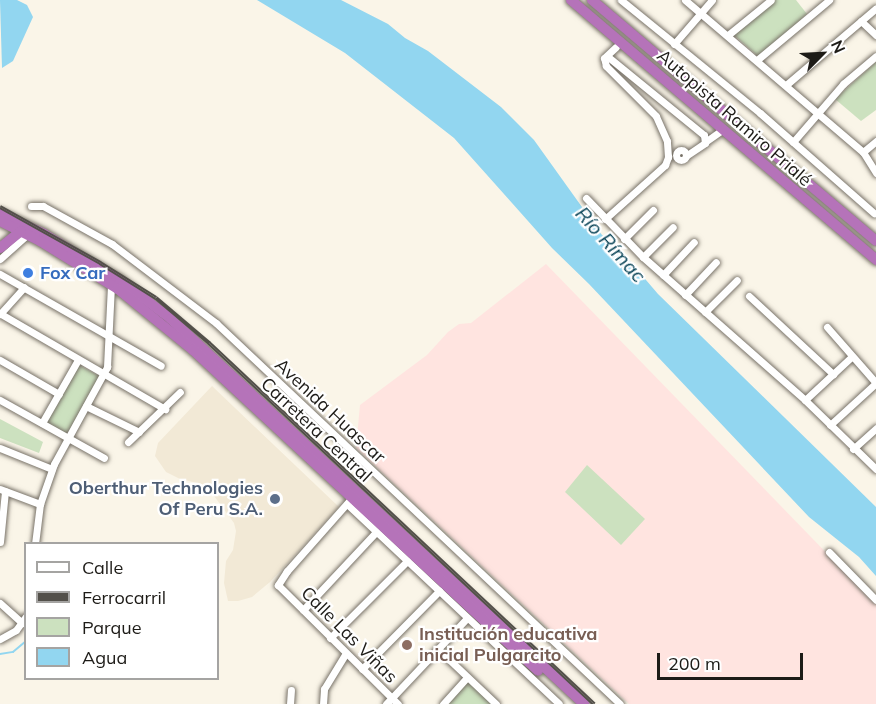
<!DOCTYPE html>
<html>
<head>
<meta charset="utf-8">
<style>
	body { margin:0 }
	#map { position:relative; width:876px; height:704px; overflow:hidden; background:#faf5e8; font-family:Mulish,sans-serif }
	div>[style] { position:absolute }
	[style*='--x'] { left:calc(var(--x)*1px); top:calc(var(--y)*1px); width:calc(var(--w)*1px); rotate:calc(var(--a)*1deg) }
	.built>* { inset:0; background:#f2e9d6 }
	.industrial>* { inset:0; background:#ffe4e0 }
	.green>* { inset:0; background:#cce1bf }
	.water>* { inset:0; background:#92d6f0 }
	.stream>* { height:1.5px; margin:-0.75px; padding:0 0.75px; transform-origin:0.75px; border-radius:0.75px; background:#92d6f0 }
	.roads { filter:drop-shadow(0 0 2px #787268) drop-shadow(0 0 2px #787268) }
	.minor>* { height:7px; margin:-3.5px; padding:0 3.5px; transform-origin:3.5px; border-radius:3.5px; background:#fff }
	.minor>.ring { margin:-3.5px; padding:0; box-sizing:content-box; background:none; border:7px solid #fff; border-radius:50% }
	.highway>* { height:10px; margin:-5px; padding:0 5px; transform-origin:5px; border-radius:5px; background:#b573b9 }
	.rail>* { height:4px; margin-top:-2px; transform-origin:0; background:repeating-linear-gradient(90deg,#fff 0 4.5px,#53504a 0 9px); box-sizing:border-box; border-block:2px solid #53504a }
	.dots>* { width:16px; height:16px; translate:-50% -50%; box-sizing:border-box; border:3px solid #fff; border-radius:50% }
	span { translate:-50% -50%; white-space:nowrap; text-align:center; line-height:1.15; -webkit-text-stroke:4.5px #fff; paint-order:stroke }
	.street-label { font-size:18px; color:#1d1b17 }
	.shop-label { font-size:18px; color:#366cbe; font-weight:700 }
	.left { translate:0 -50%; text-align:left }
	.service-label { font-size:18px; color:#4e5e75; font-weight:700 }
	.right { translate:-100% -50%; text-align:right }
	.education-label { font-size:18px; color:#785e54; font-weight:700 }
	.water-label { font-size:20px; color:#074356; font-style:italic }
	.legend { position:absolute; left:24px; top:542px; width:195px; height:138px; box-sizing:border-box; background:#fff; border:2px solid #a5a4a2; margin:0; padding:8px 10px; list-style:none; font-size:18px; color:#1d1b17 }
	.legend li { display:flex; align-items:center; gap:12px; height:30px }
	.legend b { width:30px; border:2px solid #a5a4a2 }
	.north { position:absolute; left:792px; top:24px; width:60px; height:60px; -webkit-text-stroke:4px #fff; paint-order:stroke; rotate:66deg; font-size:16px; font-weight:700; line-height:24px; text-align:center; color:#1d1b17 }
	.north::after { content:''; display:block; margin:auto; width:21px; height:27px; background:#1d1b17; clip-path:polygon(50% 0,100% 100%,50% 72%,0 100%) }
	.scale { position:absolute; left:657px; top:653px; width:146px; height:27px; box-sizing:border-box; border:3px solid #1d1b17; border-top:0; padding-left:8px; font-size:18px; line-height:21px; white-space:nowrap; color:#1d1b17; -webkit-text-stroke:4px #fff; paint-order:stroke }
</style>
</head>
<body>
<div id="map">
	<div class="built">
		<div style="clip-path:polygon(212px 386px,339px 507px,270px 582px,252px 597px,238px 601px,228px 601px,224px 583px,226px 561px,233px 550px,236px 531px,234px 523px,206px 485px,180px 479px,166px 472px,155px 456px,158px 443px)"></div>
	</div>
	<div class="industrial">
		<div style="clip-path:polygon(546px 264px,876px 604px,876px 704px,629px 704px,356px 448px,360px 405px,427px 355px,448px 332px,459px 324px,471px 323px)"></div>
	</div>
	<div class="green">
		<div style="clip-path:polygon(776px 0,796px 0,807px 14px,759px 57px,734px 35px)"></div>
		<div style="clip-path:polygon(876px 62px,876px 110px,861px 121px,835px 99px)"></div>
		<div style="clip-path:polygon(79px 365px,99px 376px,67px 435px,46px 423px)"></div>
		<div style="clip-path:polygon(0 419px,43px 442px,39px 453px,0 438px)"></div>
		<div style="clip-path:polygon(587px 465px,645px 519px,621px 545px,565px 492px)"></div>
		<div style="clip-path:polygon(468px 679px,494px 704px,445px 704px)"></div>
	</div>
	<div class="water">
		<div style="clip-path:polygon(0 0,17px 0,27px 5px,33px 17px,13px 61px,2px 68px)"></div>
		<div style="clip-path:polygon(257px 0,341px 0,388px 24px,405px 38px,428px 51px,501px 107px,534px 140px,602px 235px,616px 245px,658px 294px,876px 507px,876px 576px,859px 557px,809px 517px,589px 284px,552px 248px,454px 138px,345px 53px)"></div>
	</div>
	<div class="stream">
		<div style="--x:0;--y:654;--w:13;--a:-9"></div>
		<div style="--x:13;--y:652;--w:17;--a:-40"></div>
	</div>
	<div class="roads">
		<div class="minor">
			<div style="--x:621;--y:0;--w:179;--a:39.1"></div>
			<div style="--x:760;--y:113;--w:152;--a:41.3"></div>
			<div style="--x:685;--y:0;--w:234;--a:40.5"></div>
			<div style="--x:863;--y:152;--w:25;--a:58"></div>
			<div style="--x:861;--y:21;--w:21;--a:43"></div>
			<div style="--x:728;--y:35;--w:55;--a:-39.1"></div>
			<div style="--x:674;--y:44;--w:58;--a:-49.2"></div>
			<div style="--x:607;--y:56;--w:125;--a:39.2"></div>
			<div style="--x:704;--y:135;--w:8;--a:83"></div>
			<div style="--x:705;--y:143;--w:23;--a:146"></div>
			<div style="--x:757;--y:60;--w:94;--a:-39.8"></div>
			<div style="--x:786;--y:85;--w:118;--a:-40.5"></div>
			<div style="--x:705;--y:142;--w:21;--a:-35"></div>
			<div style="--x:793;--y:142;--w:77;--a:-49.2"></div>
			<div style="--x:843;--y:84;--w:43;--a:-40.3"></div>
			<div class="ring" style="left:676px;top:150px;width:3px;height:3px"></div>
			<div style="--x:863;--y:152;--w:17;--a:-40"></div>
			<div style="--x:586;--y:198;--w:82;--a:46"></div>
			<div style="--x:643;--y:257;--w:216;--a:41.4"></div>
			<div style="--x:805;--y:400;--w:99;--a:44.2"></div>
			<div style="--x:31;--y:206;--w:12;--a:0"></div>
			<div style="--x:43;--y:206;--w:79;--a:28.8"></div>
			<div style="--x:112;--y:244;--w:131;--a:37.2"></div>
			<div style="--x:216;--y:323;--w:555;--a:43.32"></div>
			<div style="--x:605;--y:219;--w:81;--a:-42"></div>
			<div style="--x:665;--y:165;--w:9;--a:-69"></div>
			<div style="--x:668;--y:157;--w:16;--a:-94"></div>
			<div style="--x:667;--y:141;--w:27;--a:-114"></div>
			<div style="--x:656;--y:116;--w:71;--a:-135"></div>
			<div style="--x:606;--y:66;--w:8;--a:-104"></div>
			<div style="--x:604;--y:58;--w:16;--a:-43"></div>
			<div style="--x:624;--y:239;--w:41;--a:-45"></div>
			<div style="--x:643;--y:257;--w:42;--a:-45"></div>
			<div style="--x:0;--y:259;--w:38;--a:-42"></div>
			<div style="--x:0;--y:274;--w:185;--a:29.7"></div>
			<div style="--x:663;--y:275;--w:45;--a:-46.8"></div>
			<div style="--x:685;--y:295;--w:45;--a:-46.8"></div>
			<div style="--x:749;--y:296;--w:115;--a:42.9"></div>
			<div style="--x:833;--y:374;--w:25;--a:-43"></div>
			<div style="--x:705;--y:312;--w:45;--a:-45"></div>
			<div style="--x:0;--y:314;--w:36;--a:-48"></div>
			<div style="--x:1;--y:314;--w:190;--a:30.1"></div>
			<div style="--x:827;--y:327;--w:74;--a:48.8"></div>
			<div style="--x:0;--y:360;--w:68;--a:30"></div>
			<div style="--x:0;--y:400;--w:119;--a:29.1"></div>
			<div style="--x:805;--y:400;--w:38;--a:-43"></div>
			<div style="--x:86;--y:406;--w:59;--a:26.1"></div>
			<div style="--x:42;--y:423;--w:73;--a:-60.3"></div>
			<div style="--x:830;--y:425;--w:62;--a:-42.4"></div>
			<div style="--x:128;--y:442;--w:72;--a:-43.9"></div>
			<div style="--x:0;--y:448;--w:56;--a:22"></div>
			<div style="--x:853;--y:449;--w:31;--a:-42"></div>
			<div style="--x:0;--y:489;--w:43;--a:20.6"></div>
			<div style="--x:349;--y:501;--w:94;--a:131.5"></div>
			<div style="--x:287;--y:571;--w:17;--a:123"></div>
			<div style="--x:278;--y:585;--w:169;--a:44.8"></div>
			<div style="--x:347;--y:504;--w:291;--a:43.3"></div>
			<div style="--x:0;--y:542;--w:51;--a:-84.4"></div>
			<div style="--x:35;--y:544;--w:40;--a:-82.9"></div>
			<div style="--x:40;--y:504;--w:42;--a:-70.7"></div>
			<div style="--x:54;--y:464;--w:111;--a:-61.3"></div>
			<div style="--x:107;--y:367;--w:82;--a:-87.2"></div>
			<div style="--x:829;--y:552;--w:67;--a:45.6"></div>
			<div style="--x:0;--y:603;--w:30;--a:42"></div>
			<div style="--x:303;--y:610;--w:107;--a:-46.9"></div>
			<div style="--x:330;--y:638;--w:109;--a:-45"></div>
			<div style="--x:0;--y:639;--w:18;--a:-29"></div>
			<div style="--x:16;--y:630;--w:17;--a:-54"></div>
			<div style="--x:438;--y:649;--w:80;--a:43.5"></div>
			<div style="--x:362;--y:669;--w:110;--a:-45.4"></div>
			<div style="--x:290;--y:704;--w:14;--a:-86"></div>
			<div style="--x:323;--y:704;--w:15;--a:-86"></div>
			<div style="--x:324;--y:689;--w:42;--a:-58.6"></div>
			<div style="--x:386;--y:704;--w:118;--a:-46.7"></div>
			<div style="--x:443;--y:704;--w:36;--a:-48"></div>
		</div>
		<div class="highway">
			<div style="--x:571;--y:0;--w:401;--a:40.4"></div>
			<div style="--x:592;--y:0;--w:372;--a:40.3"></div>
			<div style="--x:0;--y:213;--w:49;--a:25.5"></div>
			<div style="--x:44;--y:234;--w:89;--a:31.2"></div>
			<div style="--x:120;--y:280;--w:64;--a:37.4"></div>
			<div style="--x:171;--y:319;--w:565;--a:42.99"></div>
			<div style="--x:0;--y:221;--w:45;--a:26.6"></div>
			<div style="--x:40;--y:241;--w:92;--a:31.6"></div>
			<div style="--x:118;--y:289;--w:97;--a:39.1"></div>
			<div style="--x:193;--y:350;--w:471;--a:42.9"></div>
			<div style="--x:0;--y:248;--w:27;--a:-39"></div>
		</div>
	</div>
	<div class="rail">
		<div style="--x:0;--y:207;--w:115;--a:29.2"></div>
		<div style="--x:100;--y:263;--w:66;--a:32"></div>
		<div style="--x:156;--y:298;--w:70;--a:40.3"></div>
		<div style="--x:209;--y:343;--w:528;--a:43.16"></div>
	</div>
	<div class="dots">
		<div style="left:28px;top:273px;background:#3f7fe0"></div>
		<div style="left:275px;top:499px;background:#5c6f8a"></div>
		<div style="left:407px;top:645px;background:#8d6e63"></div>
	</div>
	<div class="street-label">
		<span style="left:734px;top:118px;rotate:41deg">Autopista Ramiro Prialé</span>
		<span style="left:330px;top:411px;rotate:43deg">Avenida Huascar</span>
		<span style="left:316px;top:430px;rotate:43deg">Carretera Central</span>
		<span style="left:349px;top:635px;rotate:45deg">Calle Las Viñas</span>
	</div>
	<div class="shop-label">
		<span class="left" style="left:40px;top:273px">Fox Car</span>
	</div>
	<div class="service-label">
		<span class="right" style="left:263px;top:499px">Oberthur Technologies<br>Of Peru S.A.</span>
	</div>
	<div class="education-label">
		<span class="left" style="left:419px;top:645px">Institución educativa<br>inicial Pulgarcito</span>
	</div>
	<div class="water-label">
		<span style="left:611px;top:244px;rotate:48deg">Río Rímac</span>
	</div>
	<ul class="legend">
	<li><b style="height:8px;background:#fff"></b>Calle</li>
	<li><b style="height:8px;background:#53504a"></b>Ferrocarril</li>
	<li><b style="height:16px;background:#cce1bf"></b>Parque</li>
	<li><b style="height:16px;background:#92d6f0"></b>Agua</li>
	</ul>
	<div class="north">N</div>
	<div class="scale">200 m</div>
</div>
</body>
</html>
